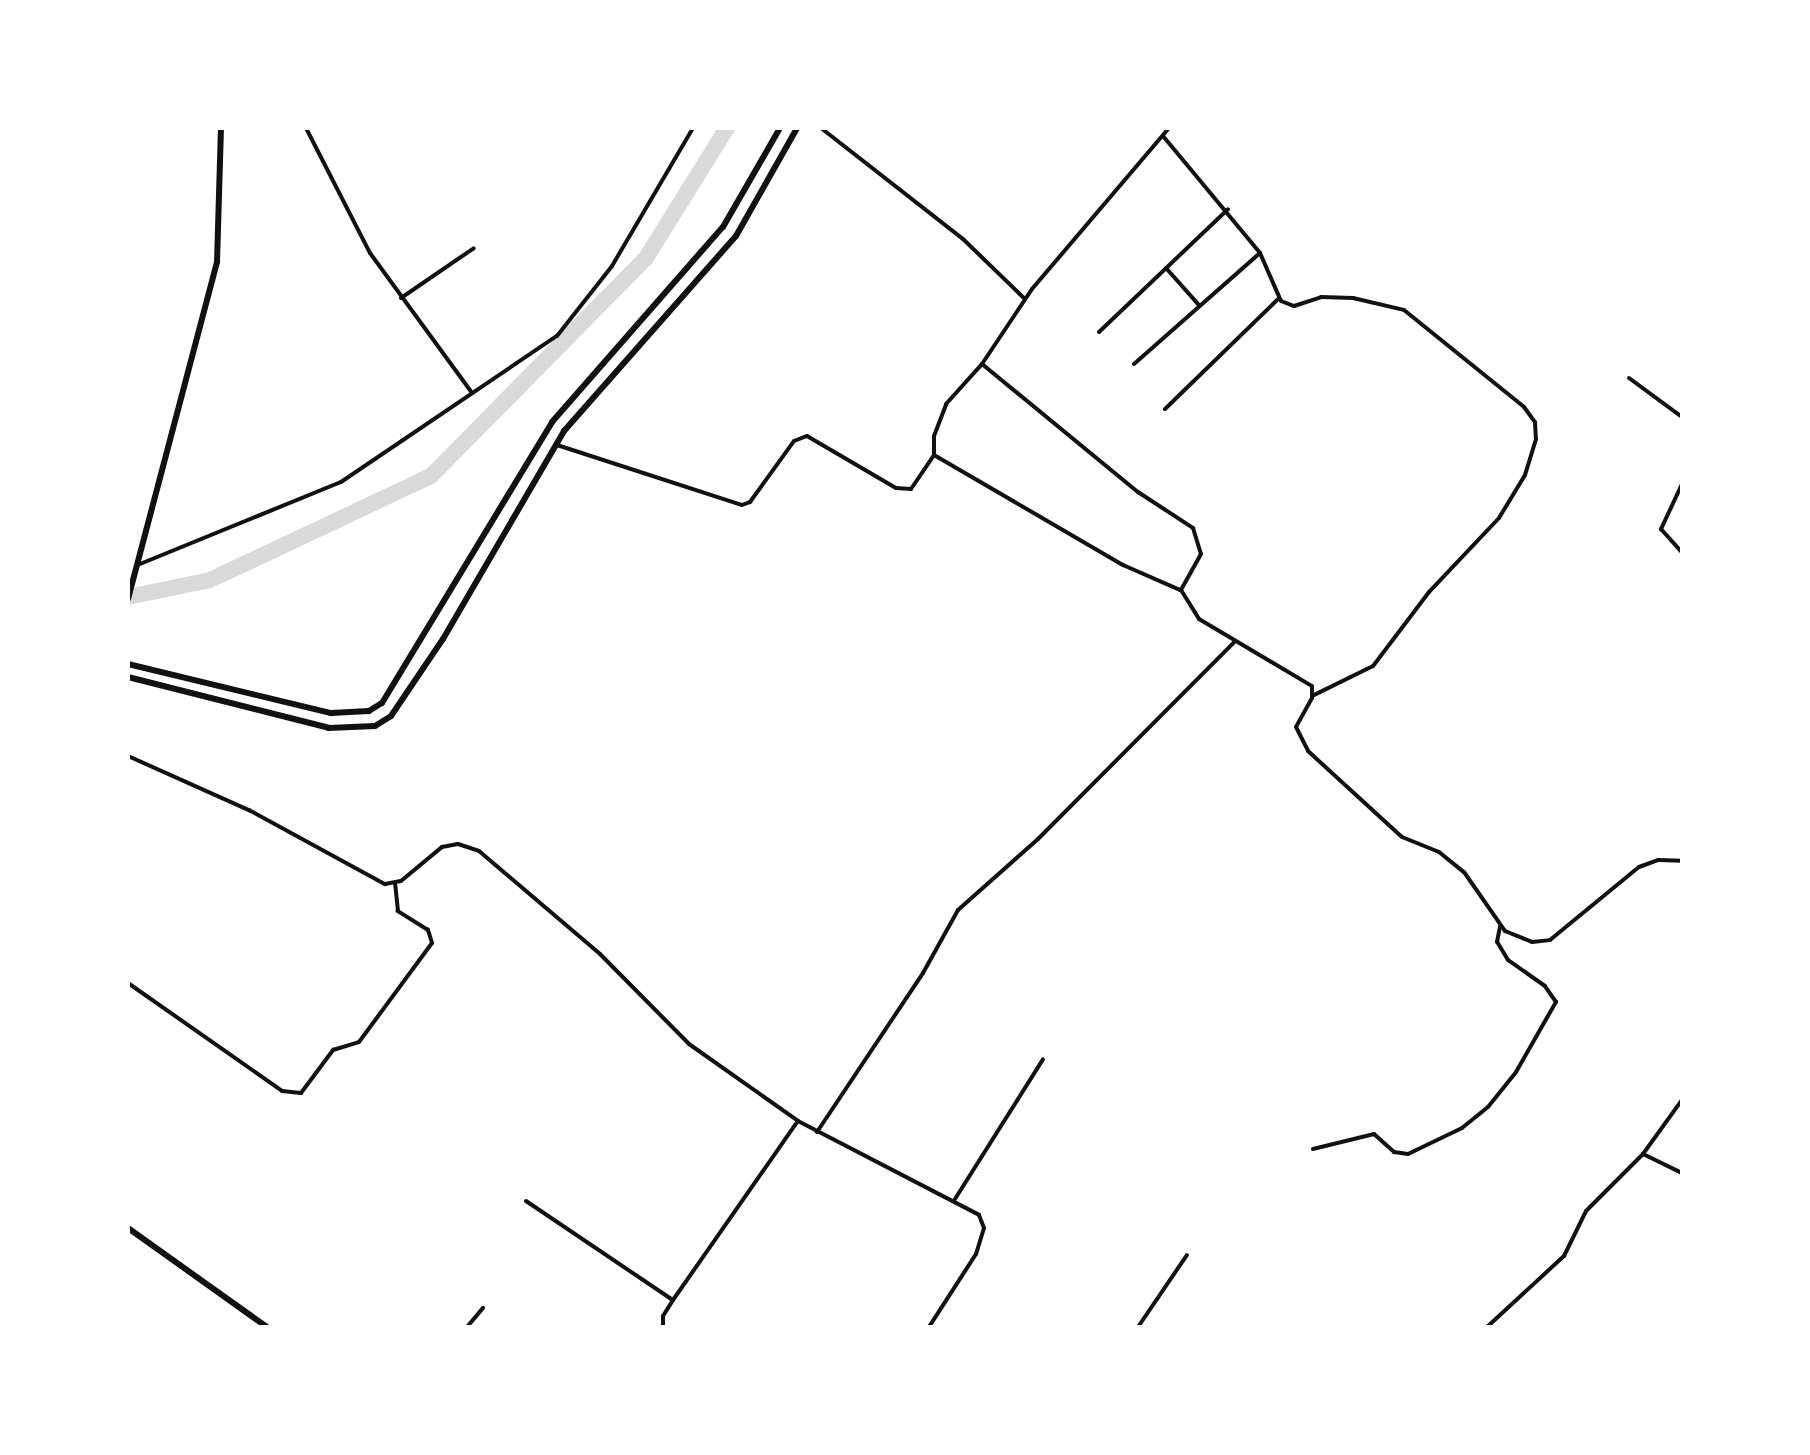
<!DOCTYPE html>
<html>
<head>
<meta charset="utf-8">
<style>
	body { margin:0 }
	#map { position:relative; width:1810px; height:1455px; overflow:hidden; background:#fff; font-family:"Varela Round",sans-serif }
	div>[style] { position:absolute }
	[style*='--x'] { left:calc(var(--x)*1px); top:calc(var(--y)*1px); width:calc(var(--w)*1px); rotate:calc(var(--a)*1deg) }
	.river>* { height:16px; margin:-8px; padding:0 8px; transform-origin:8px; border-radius:8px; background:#d9d9d9 }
	.minor>* { height:4px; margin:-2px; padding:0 2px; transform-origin:2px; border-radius:2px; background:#111 }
	.tertiary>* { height:6px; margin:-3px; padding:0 3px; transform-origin:3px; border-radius:3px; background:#111 }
	.secondary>* { height:6px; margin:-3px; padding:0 3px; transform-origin:3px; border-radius:3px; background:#111 }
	span { translate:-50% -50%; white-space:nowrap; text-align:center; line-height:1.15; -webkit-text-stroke:7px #fff; paint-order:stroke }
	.frame { position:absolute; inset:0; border:130px solid #fff; pointer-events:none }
</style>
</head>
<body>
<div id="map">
	<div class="river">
		<div style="--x:128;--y:597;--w:84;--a:-11.7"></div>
		<div style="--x:210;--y:580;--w:244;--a:-25.2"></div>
		<div style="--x:431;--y:476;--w:306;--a:-45.4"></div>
		<div style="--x:646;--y:258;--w:153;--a:-58.1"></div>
	</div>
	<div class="minor">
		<div style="--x:306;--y:128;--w:140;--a:62.9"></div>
		<div style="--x:370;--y:253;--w:173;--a:53.9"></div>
		<div style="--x:821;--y:128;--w:180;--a:38"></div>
		<div style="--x:963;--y:239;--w:86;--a:44.1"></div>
		<div style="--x:1163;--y:136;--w:152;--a:50.3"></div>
		<div style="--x:1260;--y:253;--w:52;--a:66.4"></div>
		<div style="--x:1281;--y:301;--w:14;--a:21"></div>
		<div style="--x:1294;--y:306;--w:28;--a:-18"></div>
		<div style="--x:1321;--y:297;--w:32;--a:2"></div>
		<div style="--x:1353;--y:298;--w:52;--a:13.2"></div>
		<div style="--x:1404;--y:310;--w:154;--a:38.9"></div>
		<div style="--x:1524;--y:407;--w:19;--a:54"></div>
		<div style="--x:1535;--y:422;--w:17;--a:87"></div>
		<div style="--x:1536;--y:439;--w:38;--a:107"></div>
		<div style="--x:1525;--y:475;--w:50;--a:121.2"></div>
		<div style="--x:1499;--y:518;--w:102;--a:133.4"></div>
		<div style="--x:1429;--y:592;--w:93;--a:127.1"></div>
		<div style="--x:1373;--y:666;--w:66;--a:153.8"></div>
		<div style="--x:1166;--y:268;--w:50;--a:48.3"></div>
		<div style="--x:401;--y:298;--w:88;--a:-34.4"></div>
		<div style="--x:1099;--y:332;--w:178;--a:-43.6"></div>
		<div style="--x:982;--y:364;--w:202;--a:39.4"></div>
		<div style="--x:1138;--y:492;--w:66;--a:33.2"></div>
		<div style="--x:1193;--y:528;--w:27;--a:73"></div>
		<div style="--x:1201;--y:554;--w:41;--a:119.1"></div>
		<div style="--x:1181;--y:590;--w:34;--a:58"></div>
		<div style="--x:1199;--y:619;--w:131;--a:30.7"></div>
		<div style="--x:1312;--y:686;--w:12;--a:90"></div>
		<div style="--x:1312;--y:698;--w:33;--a:119"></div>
		<div style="--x:1296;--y:727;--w:27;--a:63"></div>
		<div style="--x:1308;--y:751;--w:127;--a:42.5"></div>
		<div style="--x:1402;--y:837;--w:40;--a:22"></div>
		<div style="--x:1439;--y:852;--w:32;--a:39"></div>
		<div style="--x:1464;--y:872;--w:72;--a:55.2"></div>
		<div style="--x:1505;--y:931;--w:29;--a:22"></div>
		<div style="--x:1532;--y:942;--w:18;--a:-6"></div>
		<div style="--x:1550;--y:940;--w:115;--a:-39.4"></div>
		<div style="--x:1639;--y:867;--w:20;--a:-20"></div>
		<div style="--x:1658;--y:860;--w:24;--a:2"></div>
		<div style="--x:1134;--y:364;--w:168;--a:-41.4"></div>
		<div style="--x:1629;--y:378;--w:66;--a:36.3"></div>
		<div style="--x:1165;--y:409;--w:158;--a:-44.2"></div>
		<div style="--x:557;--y:445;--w:194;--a:18"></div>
		<div style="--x:742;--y:505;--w:9;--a:-21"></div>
		<div style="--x:750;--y:502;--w:75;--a:-54.2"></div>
		<div style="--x:794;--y:441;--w:14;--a:-21"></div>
		<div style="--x:807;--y:436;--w:103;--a:30.3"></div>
		<div style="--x:896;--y:488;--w:15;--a:4"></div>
		<div style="--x:911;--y:489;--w:41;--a:-55.9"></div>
		<div style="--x:934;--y:455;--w:19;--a:-90"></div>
		<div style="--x:934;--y:436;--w:34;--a:-69"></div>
		<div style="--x:946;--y:404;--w:54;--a:-48"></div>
		<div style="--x:982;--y:364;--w:90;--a:-56.3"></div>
		<div style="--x:1032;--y:289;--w:211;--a:-49.6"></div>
		<div style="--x:934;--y:455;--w:219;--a:30.2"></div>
		<div style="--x:1123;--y:565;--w:62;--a:23.7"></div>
		<div style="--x:1682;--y:484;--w:50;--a:115"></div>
		<div style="--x:1661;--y:529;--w:31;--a:48"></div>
		<div style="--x:140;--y:564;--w:217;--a:-22.2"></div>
		<div style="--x:341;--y:482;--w:261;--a:-34.1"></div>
		<div style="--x:557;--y:336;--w:89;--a:-51.8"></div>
		<div style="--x:612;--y:266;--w:160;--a:-59.6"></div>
		<div style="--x:128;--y:756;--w:133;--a:24.1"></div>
		<div style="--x:249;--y:810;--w:155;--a:28.6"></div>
		<div style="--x:385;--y:884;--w:16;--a:-11"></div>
		<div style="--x:401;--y:881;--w:53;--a:-39.7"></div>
		<div style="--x:442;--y:847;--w:16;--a:-11"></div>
		<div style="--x:458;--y:844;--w:22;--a:18"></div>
		<div style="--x:479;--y:851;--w:159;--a:40.4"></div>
		<div style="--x:600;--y:954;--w:127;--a:45.3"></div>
		<div style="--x:689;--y:1044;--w:133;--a:35.2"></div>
		<div style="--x:798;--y:1121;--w:204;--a:27.4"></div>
		<div style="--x:979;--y:1215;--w:14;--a:69"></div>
		<div style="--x:984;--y:1228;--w:27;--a:107"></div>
		<div style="--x:976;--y:1254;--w:87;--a:122.8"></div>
		<div style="--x:128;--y:983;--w:188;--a:35"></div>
		<div style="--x:282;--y:1091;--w:19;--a:6"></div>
		<div style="--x:301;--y:1093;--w:54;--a:-53.3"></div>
		<div style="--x:333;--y:1050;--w:27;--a:-17"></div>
		<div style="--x:359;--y:1042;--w:123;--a:-53.6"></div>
		<div style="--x:432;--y:943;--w:14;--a:-107"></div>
		<div style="--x:428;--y:930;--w:36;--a:-148"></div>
		<div style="--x:398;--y:911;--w:27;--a:-96"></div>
		<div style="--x:817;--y:1132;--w:191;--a:-56.3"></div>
		<div style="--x:923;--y:973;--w:72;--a:-60.9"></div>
		<div style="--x:958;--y:910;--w:107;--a:-41.6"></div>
		<div style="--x:1038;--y:839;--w:278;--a:-45.1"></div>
		<div style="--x:1313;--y:1149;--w:63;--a:-13.8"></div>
		<div style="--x:1374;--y:1134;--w:27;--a:42"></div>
		<div style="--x:1394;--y:1152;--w:14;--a:8"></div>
		<div style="--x:1408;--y:1154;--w:60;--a:-25.7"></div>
		<div style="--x:1462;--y:1128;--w:33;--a:-39"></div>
		<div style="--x:1488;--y:1107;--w:45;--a:-51.3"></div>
		<div style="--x:1516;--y:1072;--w:81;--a:-60.3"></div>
		<div style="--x:1556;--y:1002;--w:19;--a:-125"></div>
		<div style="--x:1545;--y:986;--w:45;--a:-144.9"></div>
		<div style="--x:1508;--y:960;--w:21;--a:-121"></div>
		<div style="--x:1497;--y:942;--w:16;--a:-79"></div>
		<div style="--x:1643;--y:1154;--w:43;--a:26"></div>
		<div style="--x:955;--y:1199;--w:165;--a:-57.8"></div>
		<div style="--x:526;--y:1201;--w:177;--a:34"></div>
		<div style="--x:467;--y:1327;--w:25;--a:-50"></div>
		<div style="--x:663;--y:1327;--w:11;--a:-90"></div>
		<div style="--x:663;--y:1316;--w:19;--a:-58"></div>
		<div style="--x:673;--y:1300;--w:218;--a:-55.1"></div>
		<div style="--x:1138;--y:1327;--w:87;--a:-55.8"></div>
		<div style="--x:1487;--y:1327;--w:105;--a:-42.7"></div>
		<div style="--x:1564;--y:1256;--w:50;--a:-63.9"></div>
		<div style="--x:1586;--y:1211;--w:81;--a:-45"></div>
		<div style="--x:1643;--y:1154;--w:67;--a:-54.2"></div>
	</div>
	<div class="tertiary">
		<div style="--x:128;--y:1228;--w:171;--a:35.5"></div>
	</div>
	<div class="secondary">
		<div style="--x:128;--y:599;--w:349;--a:-75.2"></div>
		<div style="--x:217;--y:262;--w:134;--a:-88.3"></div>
		<div style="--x:128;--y:664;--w:209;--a:13.6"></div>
		<div style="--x:331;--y:713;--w:38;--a:-3"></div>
		<div style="--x:369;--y:711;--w:15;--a:-32"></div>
		<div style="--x:382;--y:703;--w:328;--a:-58.8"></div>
		<div style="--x:552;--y:422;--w:259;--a:-48.8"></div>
		<div style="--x:723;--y:227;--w:114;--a:-60.1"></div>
		<div style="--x:128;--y:677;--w:207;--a:14.2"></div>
		<div style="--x:329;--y:728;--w:46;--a:-2.5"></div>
		<div style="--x:375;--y:726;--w:19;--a:-32"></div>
		<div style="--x:391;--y:716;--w:93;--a:-56"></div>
		<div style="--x:443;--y:639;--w:241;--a:-59.8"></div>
		<div style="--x:564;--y:431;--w:260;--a:-48.6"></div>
		<div style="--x:736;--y:236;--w:124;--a:-60.5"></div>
	</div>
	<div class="frame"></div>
</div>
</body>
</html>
